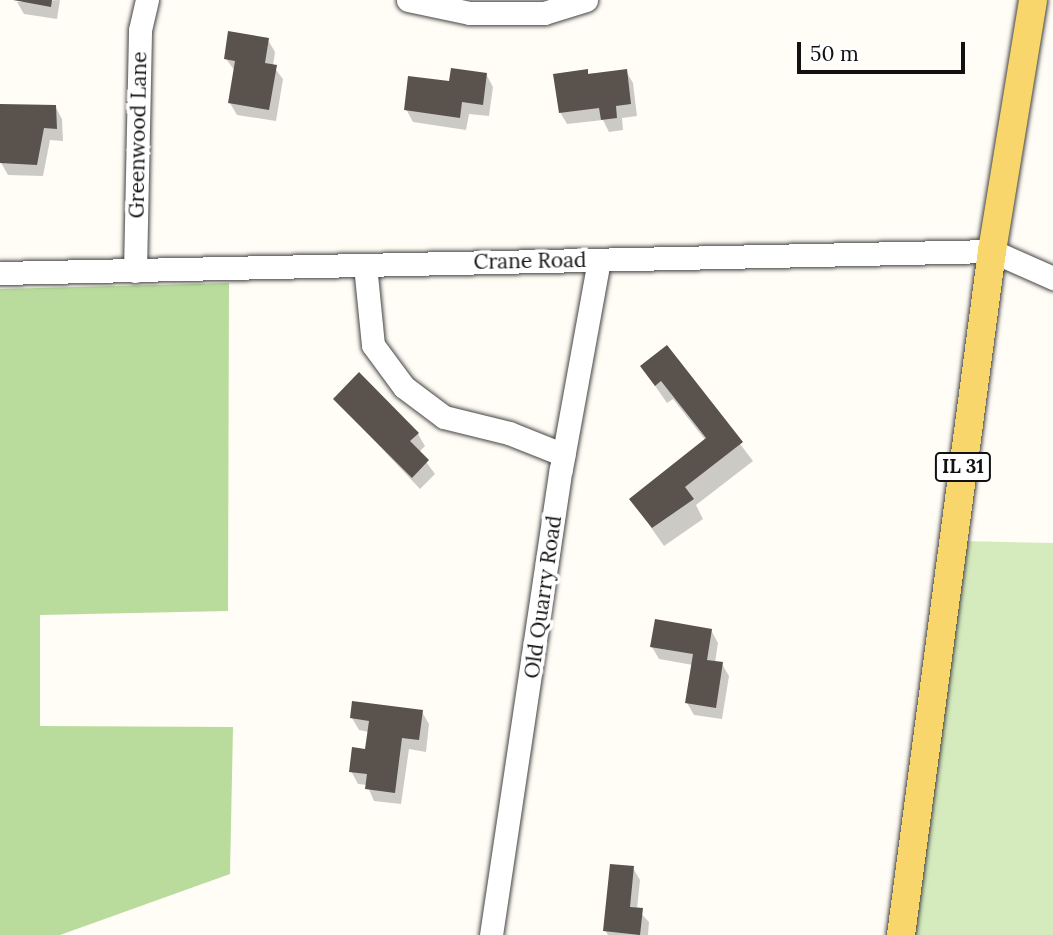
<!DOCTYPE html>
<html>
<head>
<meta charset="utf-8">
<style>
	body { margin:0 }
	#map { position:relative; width:1053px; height:935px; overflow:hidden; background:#fffdf5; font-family:Lora,serif }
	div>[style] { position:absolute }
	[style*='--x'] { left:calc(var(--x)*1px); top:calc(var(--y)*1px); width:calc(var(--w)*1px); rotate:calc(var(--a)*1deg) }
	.green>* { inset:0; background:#d5ebbd }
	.forest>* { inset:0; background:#b9dc9c }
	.shadow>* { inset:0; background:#0003 }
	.building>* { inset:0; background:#5a524d }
	.roads { filter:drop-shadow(0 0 2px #444) drop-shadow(0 0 2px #444) }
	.minor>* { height:23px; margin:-11.5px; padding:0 11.5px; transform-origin:11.5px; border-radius:11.5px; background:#fff }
	.major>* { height:28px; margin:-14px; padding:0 14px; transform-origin:14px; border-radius:14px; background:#f9d66b }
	span { translate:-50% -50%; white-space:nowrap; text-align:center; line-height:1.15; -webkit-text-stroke:7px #fff; paint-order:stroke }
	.shield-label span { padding:2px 5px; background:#fff; border:2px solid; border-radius:5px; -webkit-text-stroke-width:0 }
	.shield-label { font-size:19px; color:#111; font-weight:700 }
	.street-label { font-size:21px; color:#111 }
	.scale { position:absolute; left:797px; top:42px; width:168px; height:32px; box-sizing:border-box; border:4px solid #111; border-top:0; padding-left:9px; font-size:21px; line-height:24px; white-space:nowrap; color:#111; -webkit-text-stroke:5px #fff; paint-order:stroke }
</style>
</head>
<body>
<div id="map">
	<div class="green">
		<div style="clip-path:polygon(964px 541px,1053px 543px,1053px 935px,908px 935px)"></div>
	</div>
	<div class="forest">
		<div style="clip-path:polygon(229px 283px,228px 611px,40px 615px,40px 726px,233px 727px,230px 874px,60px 935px,0 935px,0 289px)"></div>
	</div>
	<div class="shadow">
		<div style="clip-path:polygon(60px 0,57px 19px,24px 14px,17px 2px)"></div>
		<div style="clip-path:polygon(268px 40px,275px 52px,273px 66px,283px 79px,276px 121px,237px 115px,230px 103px,235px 71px,226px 59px)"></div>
		<div style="clip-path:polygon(626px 71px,633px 83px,637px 116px,622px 118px,623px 130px,609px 132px,603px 120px,567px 124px,560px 112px,555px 76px)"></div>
		<div style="clip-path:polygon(486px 74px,493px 87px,489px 116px,469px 114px,466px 130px,413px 122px,406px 109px,450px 83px)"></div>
		<div style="clip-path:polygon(55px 106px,62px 119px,63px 141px,50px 140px,43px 176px,8px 175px,0 161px,0 116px)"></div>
		<div style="clip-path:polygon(667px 348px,753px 461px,696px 505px,703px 519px,664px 546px,631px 499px,706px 441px,673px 399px,667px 403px,642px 367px)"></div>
		<div style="clip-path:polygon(335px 399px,418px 434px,425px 446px,419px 452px,435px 474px,420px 489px)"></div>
		<div style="clip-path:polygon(711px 630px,718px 643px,715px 663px,722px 664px,729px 676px,722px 719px,694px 715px,687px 703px,693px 665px,659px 659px,652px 647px)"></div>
		<div style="clip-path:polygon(422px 712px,429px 724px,426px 752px,409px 749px,401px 804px,374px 801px,367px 785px,358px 784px,351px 771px,367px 750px,369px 732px,359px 730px,352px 718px)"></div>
		<div style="clip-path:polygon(633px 868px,640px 880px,637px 909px,649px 922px,648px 935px,608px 935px,605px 930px)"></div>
	</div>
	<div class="building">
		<div style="clip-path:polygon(13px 0,52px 0,51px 7px)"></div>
		<div style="clip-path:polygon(228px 31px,269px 38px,265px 63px,277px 65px,269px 110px,228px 103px,235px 61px,224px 59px)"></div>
		<div style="clip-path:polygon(451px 68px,487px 73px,483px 105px,462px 102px,460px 118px,404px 110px,408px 76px,449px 81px)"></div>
		<div style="clip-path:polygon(588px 69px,588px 74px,627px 69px,631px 104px,616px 106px,617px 118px,601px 120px,599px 108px,559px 113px,553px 74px)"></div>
		<div style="clip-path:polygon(0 104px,56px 105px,57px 129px,44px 128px,37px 165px,0 163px)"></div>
		<div style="clip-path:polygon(667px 345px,743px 442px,685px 487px,694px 499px,652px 528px,629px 499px,706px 438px,661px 381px,655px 386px,640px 366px)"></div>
		<div style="clip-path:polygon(359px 372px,419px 433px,410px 441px,429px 460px,412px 478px,333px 399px)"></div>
		<div style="clip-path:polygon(655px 619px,712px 629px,707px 660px,723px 662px,716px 708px,685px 703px,693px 654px,650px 647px)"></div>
		<div style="clip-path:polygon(352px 701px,423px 710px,419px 740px,402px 738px,395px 793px,365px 789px,367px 774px,349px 772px,352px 747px,365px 749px,369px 721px,350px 718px)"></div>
		<div style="clip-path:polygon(610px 864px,634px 866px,630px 907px,643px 908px,640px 935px,603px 931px)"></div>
	</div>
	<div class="roads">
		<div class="minor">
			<div style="--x:408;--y:0;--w:63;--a:11.8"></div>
			<div style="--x:470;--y:13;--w:74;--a:0"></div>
			<div style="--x:544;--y:13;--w:44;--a:-17.2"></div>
			<div style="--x:365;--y:265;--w:80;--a:84.3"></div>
			<div style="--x:373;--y:345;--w:52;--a:53.6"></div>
			<div style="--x:404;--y:387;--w:50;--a:36.9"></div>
			<div style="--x:444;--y:417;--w:67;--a:13.8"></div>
			<div style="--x:509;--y:433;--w:59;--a:21.8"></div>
			<div style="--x:135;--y:271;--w:241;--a:-88.8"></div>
			<div style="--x:140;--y:30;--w:31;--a:-77"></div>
			<div style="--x:0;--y:273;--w:992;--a:-1.27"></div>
			<div style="--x:992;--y:251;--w:67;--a:23.9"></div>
			<div style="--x:491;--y:935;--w:471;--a:-81.5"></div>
			<div style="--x:561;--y:469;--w:212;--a:-79.7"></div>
		</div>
		<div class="major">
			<div style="--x:901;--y:935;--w:690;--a:-82.42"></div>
			<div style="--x:992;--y:251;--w:254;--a:-80.7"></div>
		</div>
	</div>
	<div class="shield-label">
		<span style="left:963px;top:467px">IL 31</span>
	</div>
	<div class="street-label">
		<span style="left:138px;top:135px;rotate:-89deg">Greenwood Lane</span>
		<span style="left:530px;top:261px;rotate:-1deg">Crane Road</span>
		<span style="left:543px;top:597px;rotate:-82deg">Old Quarry Road</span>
	</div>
	<div class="scale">50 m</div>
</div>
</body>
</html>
